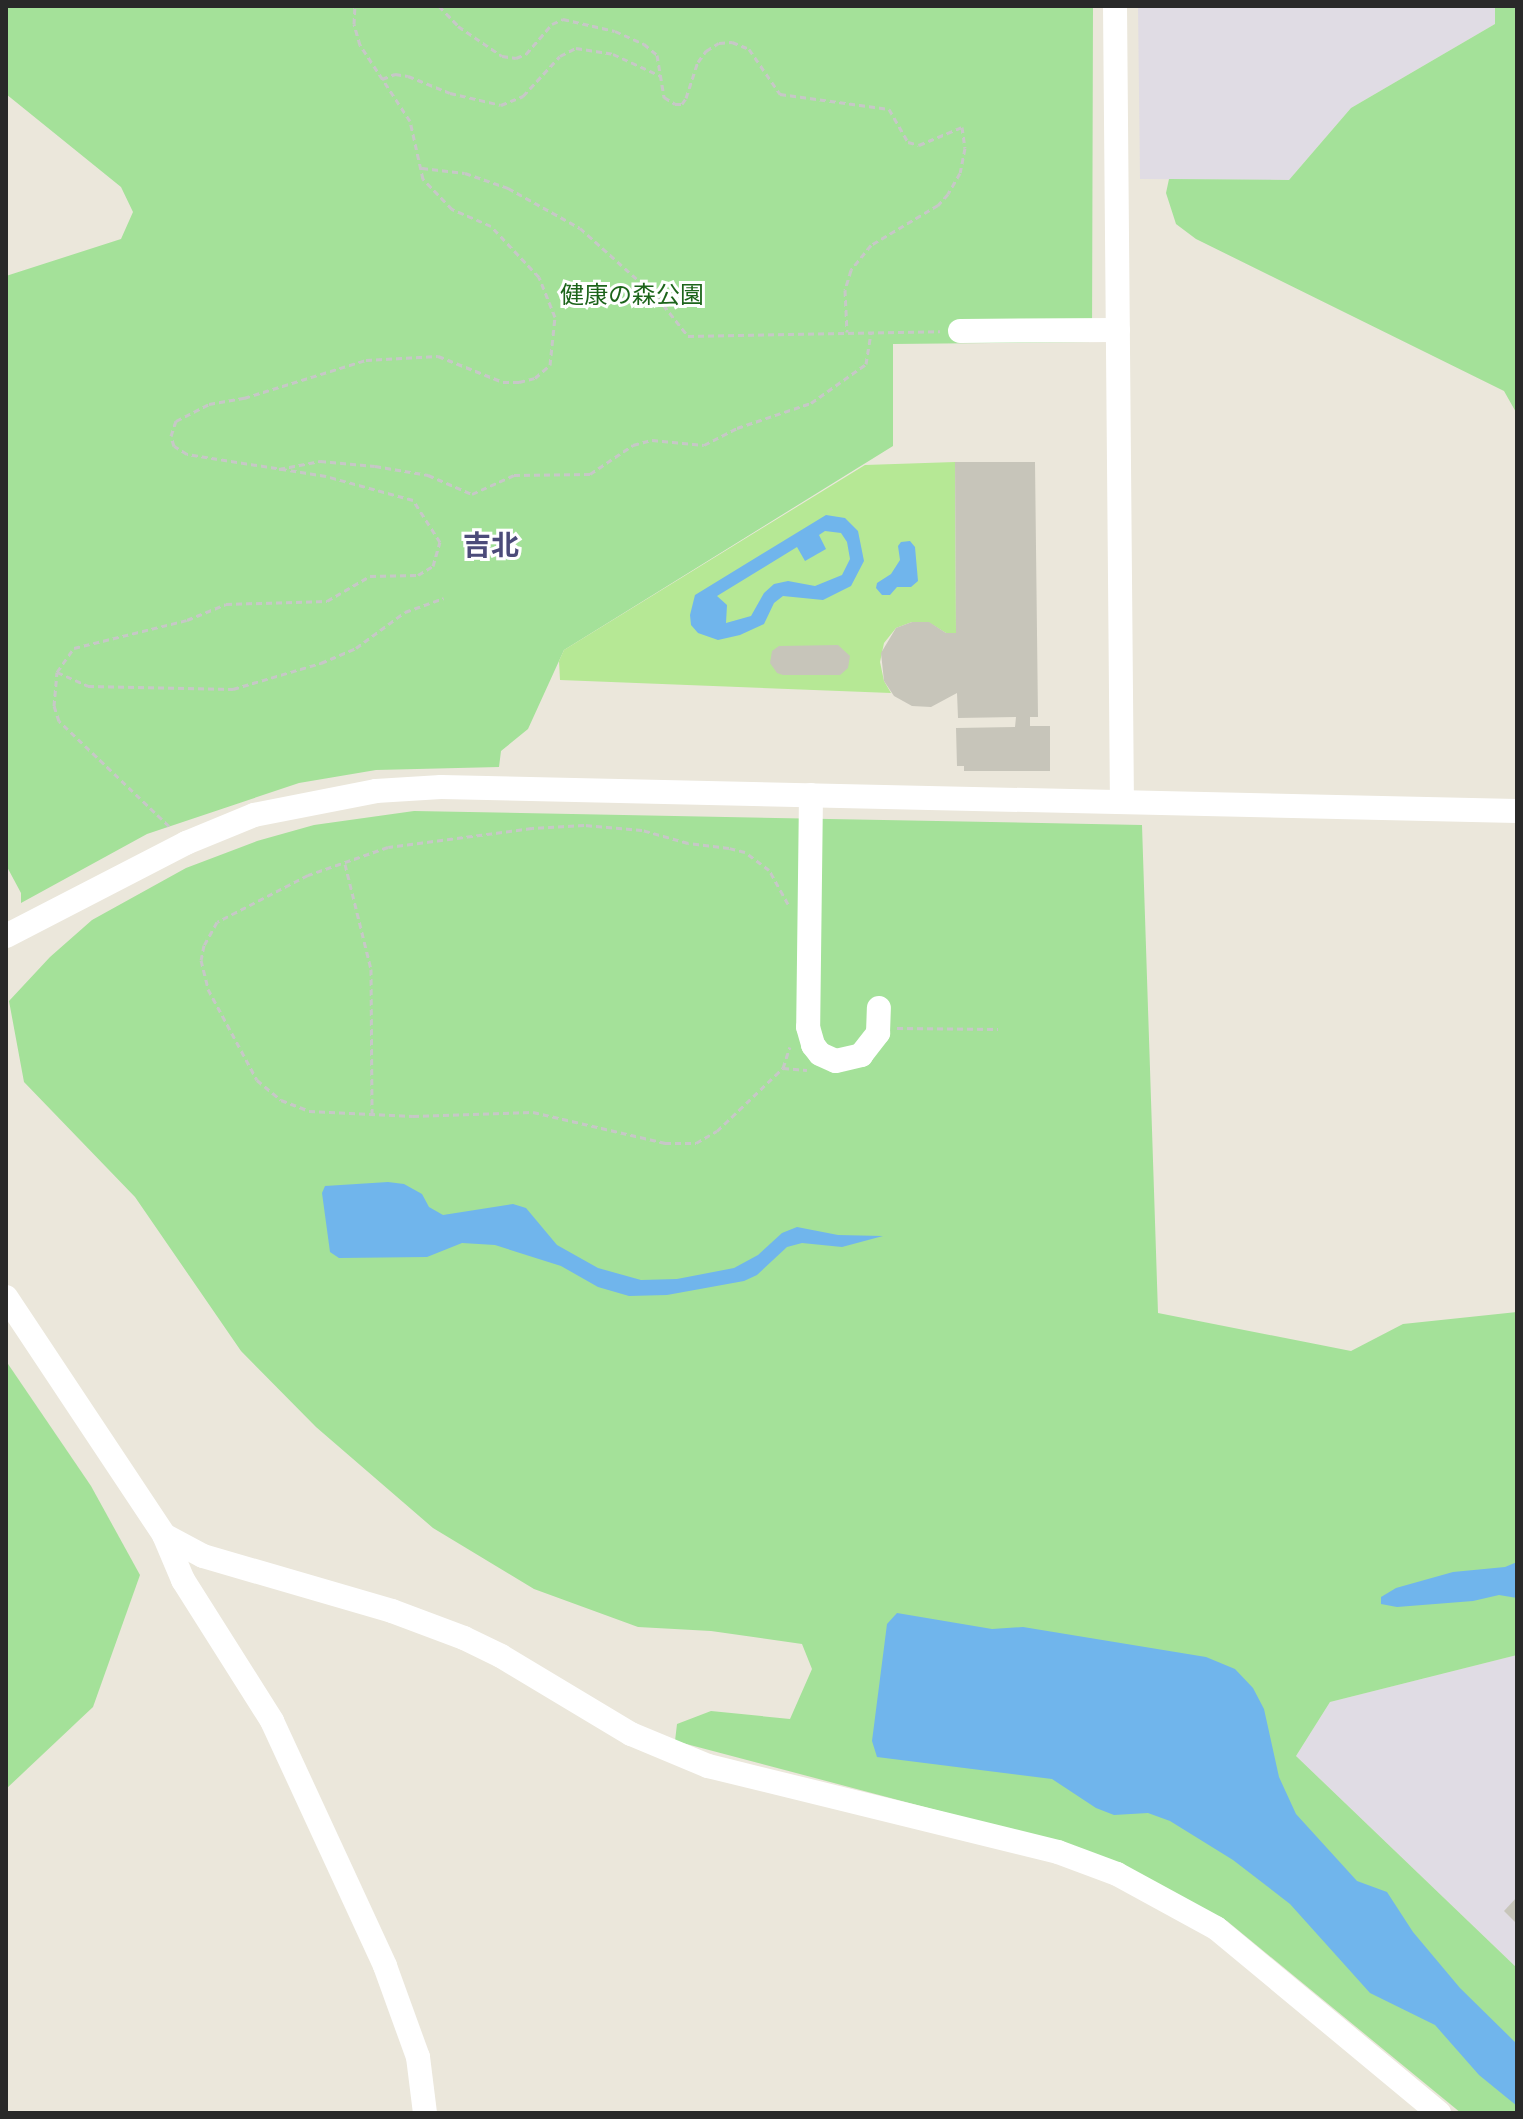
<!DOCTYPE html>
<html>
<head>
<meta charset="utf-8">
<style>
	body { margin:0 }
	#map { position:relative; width:1523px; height:2119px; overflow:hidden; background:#ebe7db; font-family:"Sofia Sans Condensed","Noto Sans JP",sans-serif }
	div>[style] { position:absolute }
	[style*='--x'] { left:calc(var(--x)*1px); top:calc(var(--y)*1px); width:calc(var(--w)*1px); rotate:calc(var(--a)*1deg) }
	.industrial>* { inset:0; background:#e0dce4 }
	.green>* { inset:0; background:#a4e199 }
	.pitch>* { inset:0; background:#b6e895 }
	.water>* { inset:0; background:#70b5ec }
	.building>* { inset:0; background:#c7c5ba }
	.path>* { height:3px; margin-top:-1.5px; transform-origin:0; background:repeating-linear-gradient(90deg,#c7c7c7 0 6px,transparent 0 10px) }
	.minor>* { height:24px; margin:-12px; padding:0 12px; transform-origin:12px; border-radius:12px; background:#fff }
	span { translate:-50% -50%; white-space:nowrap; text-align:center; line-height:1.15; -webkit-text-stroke:6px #fff; paint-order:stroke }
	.park-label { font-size:24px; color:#1d641b }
	.quarter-label { font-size:28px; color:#4b4b79; font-weight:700 }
	.frame { position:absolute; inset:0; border:8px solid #292929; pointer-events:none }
</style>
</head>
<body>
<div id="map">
	<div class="industrial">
		<div style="clip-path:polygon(1138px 6px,1495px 6px,1495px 24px,1351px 108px,1289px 180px,1140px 179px)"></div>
		<div style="clip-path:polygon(1517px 1655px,1517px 1968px,1296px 1756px,1330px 1702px)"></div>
	</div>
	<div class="green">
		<div style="clip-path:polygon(6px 6px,1093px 6px,1092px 342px,893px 344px,893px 446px,564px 650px,528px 729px,501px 751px,499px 767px,376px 770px,299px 783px,147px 834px,21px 903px,21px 893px,6px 865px,6px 276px,121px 239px,133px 212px,121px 187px,6px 94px)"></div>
		<div style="clip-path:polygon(1495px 6px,1517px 6px,1517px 414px,1504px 391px,1196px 239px,1176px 224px,1166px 193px,1169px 179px,1289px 180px,1351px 108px,1495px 24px)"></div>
		<div style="clip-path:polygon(414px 811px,1142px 825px,1158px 1313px,1351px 1351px,1403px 1324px,1517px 1312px,1517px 1655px,1330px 1702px,1296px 1756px,1517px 1968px,1517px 2113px,1461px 2113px,1227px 1921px,1061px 1843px,675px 1741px,677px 1724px,711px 1711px,790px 1719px,812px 1669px,802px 1644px,711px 1631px,638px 1627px,534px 1589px,433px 1528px,316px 1427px,241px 1351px,135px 1197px,24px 1082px,9px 1001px,50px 957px,92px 920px,186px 868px,257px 841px,314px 825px)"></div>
		<div style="clip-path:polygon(6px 1361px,91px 1486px,140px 1575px,93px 1707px,6px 1789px)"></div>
	</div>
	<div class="pitch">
		<div style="clip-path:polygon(955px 462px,956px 633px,946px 633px,928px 622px,912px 622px,896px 628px,884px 643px,880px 662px,884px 681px,891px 693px,560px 680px,559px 661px,564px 650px,865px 465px)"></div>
	</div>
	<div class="water">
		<div style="clip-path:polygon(evenodd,826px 515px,845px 518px,858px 531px,864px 561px,851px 586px,823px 600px,783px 596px,774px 603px,764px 624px,740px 635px,718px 640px,698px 633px,691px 625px,690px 615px,695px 595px,826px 515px,825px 531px,841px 533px,847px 542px,850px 559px,842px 575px,815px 586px,788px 581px,774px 584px,764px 593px,751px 616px,726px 623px,727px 605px,717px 596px,797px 547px,805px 561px,826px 549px,819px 535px,825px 531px)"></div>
		<div style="clip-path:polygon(910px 541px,915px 547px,918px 581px,911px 587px,897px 587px,890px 595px,882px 595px,876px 588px,877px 583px,891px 574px,900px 560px,898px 546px,901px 542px)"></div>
		<div style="clip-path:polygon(388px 1182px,404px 1184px,422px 1194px,429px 1207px,443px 1215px,513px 1204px,526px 1208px,557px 1245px,598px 1268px,641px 1280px,677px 1279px,734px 1268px,758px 1255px,782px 1233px,797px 1227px,838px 1235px,883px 1236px,842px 1247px,802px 1243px,787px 1247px,757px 1275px,744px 1281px,667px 1295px,629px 1296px,598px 1287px,561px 1266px,495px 1245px,462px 1243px,427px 1257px,339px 1258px,330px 1252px,322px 1193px,325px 1186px)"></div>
		<div style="clip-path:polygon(1517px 1562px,1517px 1598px,1499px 1595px,1473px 1601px,1397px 1607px,1381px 1604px,1381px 1597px,1396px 1588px,1453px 1572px,1505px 1567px)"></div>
		<div style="clip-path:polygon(897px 1613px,992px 1629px,1023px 1627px,1206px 1657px,1235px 1669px,1253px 1688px,1264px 1709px,1279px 1777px,1296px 1814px,1357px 1881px,1387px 1892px,1413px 1932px,1460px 1988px,1517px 2044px,1517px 2106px,1479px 2075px,1435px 2025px,1370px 1993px,1290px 1904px,1233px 1860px,1170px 1821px,1148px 1813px,1114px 1815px,1096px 1808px,1052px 1779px,877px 1757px,872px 1741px,887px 1624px)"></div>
	</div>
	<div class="building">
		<div style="clip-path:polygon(955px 462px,1035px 462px,1038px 717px,1030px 717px,1030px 726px,1050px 726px,1050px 771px,964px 771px,964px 766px,957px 766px,956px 728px,1015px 727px,1016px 717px,958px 718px,957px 693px,931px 707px,912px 706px,894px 696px,884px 681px,881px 653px,896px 628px,912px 622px,929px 622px,946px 633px,956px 633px)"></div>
		<div style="clip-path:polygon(838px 645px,850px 656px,848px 668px,840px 675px,783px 675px,777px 673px,770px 663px,772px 651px,779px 646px)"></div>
		<div style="clip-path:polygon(1517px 1897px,1517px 1924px,1504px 1911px)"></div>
	</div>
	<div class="path">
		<div style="--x:439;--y:6;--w:28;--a:46"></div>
		<div style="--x:458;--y:26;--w:53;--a:34.3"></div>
		<div style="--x:502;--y:56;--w:14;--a:8"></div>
		<div style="--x:516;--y:58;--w:11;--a:-22"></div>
		<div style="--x:526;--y:54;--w:40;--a:-49"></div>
		<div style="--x:552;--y:24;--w:12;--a:-24"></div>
		<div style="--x:563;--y:19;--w:53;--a:13"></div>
		<div style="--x:615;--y:31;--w:32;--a:24"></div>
		<div style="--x:644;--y:44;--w:17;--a:40"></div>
		<div style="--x:657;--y:55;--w:43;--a:80.5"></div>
		<div style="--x:664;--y:97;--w:13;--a:32"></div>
		<div style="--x:675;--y:104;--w:7;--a:0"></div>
		<div style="--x:682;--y:104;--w:7;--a:-56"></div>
		<div style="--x:686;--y:98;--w:38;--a:-72"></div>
		<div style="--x:698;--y:62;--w:14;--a:-54"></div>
		<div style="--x:706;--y:51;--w:15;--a:-32"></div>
		<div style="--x:719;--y:43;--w:13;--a:-4"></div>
		<div style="--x:732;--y:42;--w:18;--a:22"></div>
		<div style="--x:749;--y:49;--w:55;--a:55.4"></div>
		<div style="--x:780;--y:94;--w:110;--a:7.8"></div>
		<div style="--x:889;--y:109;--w:38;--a:60"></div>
		<div style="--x:908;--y:142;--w:11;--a:15"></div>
		<div style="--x:919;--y:145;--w:47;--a:-22.7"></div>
		<div style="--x:962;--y:127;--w:21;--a:82"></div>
		<div style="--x:965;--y:148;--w:25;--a:101"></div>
		<div style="--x:960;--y:173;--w:24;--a:120"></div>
		<div style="--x:948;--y:194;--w:15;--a:132"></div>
		<div style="--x:938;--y:205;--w:78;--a:149.2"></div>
		<div style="--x:871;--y:245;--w:32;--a:129"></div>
		<div style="--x:851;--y:270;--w:21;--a:107"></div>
		<div style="--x:845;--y:290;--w:42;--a:87.3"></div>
		<div style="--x:382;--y:79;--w:14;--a:-21"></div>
		<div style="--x:395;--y:74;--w:13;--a:9"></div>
		<div style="--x:408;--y:76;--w:45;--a:22"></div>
		<div style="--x:450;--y:93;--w:52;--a:13.2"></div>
		<div style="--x:501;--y:105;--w:24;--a:-22"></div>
		<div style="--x:523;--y:96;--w:54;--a:-47.2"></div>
		<div style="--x:560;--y:56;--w:18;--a:-27"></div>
		<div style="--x:576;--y:48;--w:37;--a:9"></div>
		<div style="--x:613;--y:54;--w:53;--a:24.6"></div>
		<div style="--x:422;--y:168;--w:43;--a:6.6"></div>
		<div style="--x:465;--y:173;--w:46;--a:19.2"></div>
		<div style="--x:508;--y:188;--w:82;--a:29.1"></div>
		<div style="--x:580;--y:228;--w:103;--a:41.9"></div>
		<div style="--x:657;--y:297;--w:50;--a:51.5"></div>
		<div style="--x:688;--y:336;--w:252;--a:-1.1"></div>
		<div style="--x:279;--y:469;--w:42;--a:-11"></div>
		<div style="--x:320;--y:461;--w:55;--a:5.2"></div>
		<div style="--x:375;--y:466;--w:54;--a:9.6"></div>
		<div style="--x:428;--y:475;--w:48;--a:23.4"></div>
		<div style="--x:472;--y:494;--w:46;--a:-24.3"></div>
		<div style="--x:514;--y:475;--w:76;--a:-0.8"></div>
		<div style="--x:590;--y:474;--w:52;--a:-34"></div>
		<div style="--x:633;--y:445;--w:20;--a:-15"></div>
		<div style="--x:652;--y:440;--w:52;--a:5.5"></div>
		<div style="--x:704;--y:445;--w:37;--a:-27"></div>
		<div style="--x:737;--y:428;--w:78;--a:-18.7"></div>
		<div style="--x:811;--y:403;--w:67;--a:-35.3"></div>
		<div style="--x:866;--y:364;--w:33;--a:-81"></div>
		<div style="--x:57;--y:672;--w:34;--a:24"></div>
		<div style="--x:88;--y:686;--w:145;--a:1.2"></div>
		<div style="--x:233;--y:689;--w:92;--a:-16.5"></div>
		<div style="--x:321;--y:663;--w:38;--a:-23"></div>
		<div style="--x:356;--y:648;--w:61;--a:-36.3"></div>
		<div style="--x:405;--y:612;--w:41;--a:-19.7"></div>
		<div style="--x:169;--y:826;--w:152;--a:-136.3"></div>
		<div style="--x:59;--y:721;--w:16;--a:-108"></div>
		<div style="--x:54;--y:706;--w:34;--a:-85"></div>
		<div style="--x:57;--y:672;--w:29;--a:-55"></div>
		<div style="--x:74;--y:648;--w:116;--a:-13.9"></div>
		<div style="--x:187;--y:620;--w:42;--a:-22.3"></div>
		<div style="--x:226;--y:604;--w:101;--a:-1.7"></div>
		<div style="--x:327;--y:601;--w:50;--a:-30.2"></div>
		<div style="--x:370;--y:576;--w:48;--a:-1.2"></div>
		<div style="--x:418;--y:575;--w:17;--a:-31"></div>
		<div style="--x:433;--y:566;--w:25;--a:-74"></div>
		<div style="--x:440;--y:542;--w:50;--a:-122.7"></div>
		<div style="--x:413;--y:500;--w:90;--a:-164.6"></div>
		<div style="--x:326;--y:476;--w:141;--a:-171"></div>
		<div style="--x:187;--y:454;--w:15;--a:-148"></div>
		<div style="--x:174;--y:446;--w:10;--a:-107"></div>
		<div style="--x:171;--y:436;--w:16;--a:-72"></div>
		<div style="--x:176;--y:421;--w:37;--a:-27"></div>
		<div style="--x:209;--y:404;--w:36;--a:-10"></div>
		<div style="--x:244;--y:398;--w:128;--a:-17.3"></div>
		<div style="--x:366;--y:360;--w:72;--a:-3.2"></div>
		<div style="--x:438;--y:356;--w:70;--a:21.8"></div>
		<div style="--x:503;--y:382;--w:16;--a:0"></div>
		<div style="--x:519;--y:382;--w:16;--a:-14"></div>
		<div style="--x:535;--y:378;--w:20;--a:-41"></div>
		<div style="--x:550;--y:365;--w:48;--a:-84.1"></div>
		<div style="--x:555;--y:317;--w:43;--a:-111.8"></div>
		<div style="--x:539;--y:277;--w:70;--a:-133.3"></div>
		<div style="--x:491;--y:226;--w:43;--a:-156.4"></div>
		<div style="--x:452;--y:209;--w:42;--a:-134"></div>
		<div style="--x:423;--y:179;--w:59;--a:-102.6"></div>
		<div style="--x:410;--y:121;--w:91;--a:-123.3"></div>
		<div style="--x:360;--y:45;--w:22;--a:-106"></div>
		<div style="--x:354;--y:24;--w:18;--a:-87"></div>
		<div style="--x:345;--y:864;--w:108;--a:76.1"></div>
		<div style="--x:371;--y:969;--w:144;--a:89.6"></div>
		<div style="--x:788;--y:904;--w:39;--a:-119"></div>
		<div style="--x:769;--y:870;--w:30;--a:-143"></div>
		<div style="--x:745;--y:852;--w:16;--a:-166"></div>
		<div style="--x:729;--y:848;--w:41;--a:-173"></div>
		<div style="--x:688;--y:843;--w:48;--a:-164.2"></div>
		<div style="--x:642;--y:830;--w:58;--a:-175.1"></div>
		<div style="--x:584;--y:825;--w:52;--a:176.7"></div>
		<div style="--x:532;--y:828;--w:145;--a:172.5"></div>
		<div style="--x:388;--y:847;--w:85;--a:160.7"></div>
		<div style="--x:308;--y:875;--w:102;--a:152.7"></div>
		<div style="--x:217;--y:922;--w:26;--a:119"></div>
		<div style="--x:204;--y:945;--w:15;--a:101"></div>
		<div style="--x:201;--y:960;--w:30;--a:76"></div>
		<div style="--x:208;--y:989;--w:103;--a:61.7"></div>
		<div style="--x:257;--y:1080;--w:31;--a:40"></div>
		<div style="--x:281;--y:1100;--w:30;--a:21"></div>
		<div style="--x:309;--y:1111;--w:104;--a:2.8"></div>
		<div style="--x:413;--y:1116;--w:120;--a:-1.9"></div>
		<div style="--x:533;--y:1112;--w:136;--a:13.2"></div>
		<div style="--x:665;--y:1143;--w:31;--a:0"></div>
		<div style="--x:696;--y:1143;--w:24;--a:-30"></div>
		<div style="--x:717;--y:1131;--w:91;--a:-43.7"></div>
		<div style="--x:783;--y:1068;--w:22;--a:-72"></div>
		<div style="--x:897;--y:1028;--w:101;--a:0.6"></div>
		<div style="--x:783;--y:1068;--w:24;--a:5"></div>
	</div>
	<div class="minor">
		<div style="--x:1115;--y:6;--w:796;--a:89.5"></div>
		<div style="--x:960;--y:331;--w:158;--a:-0.4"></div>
		<div style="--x:811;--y:795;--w:232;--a:90.7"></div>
		<div style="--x:808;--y:1027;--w:19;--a:74"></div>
		<div style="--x:813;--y:1045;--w:11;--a:52"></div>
		<div style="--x:820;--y:1054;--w:17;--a:24"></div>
		<div style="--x:836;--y:1061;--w:26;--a:-13"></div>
		<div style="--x:861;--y:1055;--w:28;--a:-52"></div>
		<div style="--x:878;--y:1033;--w:25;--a:-88"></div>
		<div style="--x:6;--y:936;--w:203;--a:-27.3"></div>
		<div style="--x:186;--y:843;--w:74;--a:-22.4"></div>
		<div style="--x:254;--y:815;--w:124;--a:-11.1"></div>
		<div style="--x:376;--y:791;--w:65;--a:-3.5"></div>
		<div style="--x:441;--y:787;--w:1076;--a:1.28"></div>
		<div style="--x:6;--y:1297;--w:286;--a:56.4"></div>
		<div style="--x:164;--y:1535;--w:49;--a:67.1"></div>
		<div style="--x:183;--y:1580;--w:167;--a:57.7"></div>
		<div style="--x:272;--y:1721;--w:270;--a:65.2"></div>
		<div style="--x:385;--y:1966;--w:97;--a:70.1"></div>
		<div style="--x:418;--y:2057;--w:56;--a:82.9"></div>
		<div style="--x:164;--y:1535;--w:44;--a:28.3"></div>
		<div style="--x:203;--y:1556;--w:197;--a:16.2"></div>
		<div style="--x:392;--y:1611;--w:77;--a:20.6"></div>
		<div style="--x:464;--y:1638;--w:41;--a:25.9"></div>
		<div style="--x:501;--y:1656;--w:152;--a:31"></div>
		<div style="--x:631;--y:1734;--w:83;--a:22.6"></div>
		<div style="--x:708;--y:1766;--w:360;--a:13.8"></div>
		<div style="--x:1058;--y:1852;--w:63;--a:20.4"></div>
		<div style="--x:1117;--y:1874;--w:113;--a:28.6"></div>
		<div style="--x:1216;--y:1928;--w:290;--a:39.7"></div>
	</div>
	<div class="park-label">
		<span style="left:632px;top:296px">健康の森公園</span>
	</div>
	<div class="quarter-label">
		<span style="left:491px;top:547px">吉北</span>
	</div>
	<div class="frame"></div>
</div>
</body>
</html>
